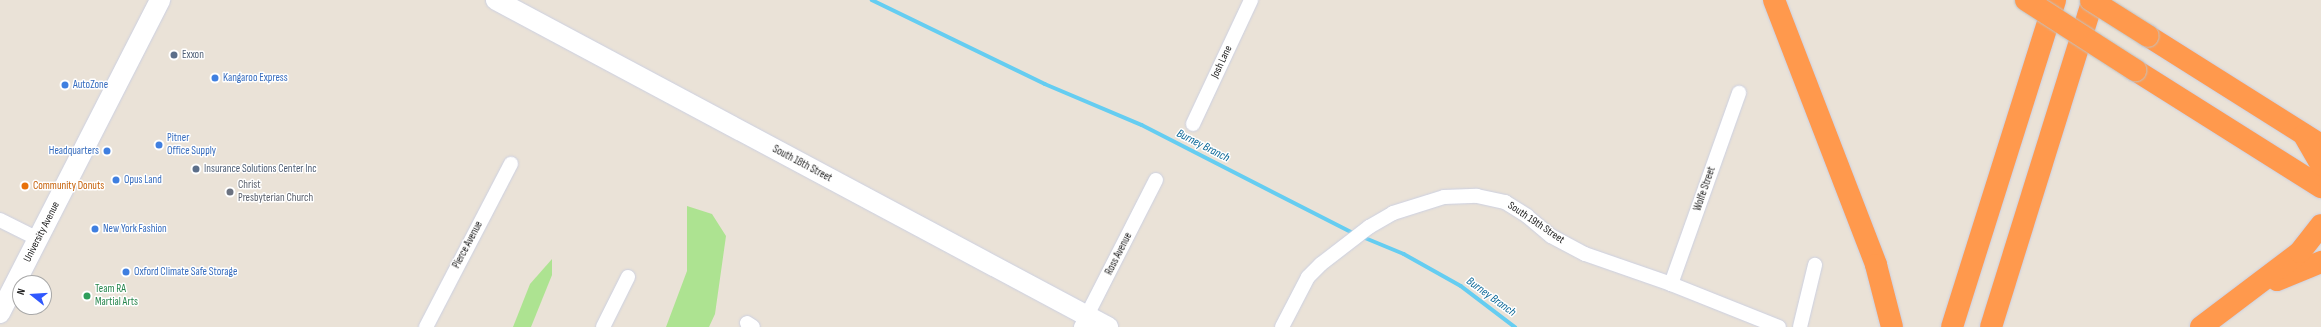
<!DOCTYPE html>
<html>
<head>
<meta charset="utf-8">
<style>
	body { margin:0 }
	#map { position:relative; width:2321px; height:327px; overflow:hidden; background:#eae2d7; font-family:"Sofia Sans Condensed",sans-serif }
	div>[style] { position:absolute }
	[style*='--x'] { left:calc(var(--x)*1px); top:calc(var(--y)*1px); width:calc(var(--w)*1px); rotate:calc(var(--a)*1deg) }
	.green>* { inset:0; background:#ade391 }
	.stream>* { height:3.5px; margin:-1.75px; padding:0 1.75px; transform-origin:1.75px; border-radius:1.75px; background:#65cdf1 }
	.roads { filter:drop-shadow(0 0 1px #ccd0e1) drop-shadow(0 0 1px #ccd0e1) }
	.street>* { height:14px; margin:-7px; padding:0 7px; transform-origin:7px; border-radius:7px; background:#fff }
	.secondary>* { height:20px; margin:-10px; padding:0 10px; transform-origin:10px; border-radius:10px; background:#fff }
	.highway>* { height:22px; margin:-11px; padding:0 11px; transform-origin:11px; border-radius:11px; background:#ff994d }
	.bridges { filter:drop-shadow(0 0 1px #c2c2c2) drop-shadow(0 0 1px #c2c2c2) }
	.highway-bridge>* { height:22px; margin:-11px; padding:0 11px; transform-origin:11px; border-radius:11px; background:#ff994d }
	.dots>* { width:11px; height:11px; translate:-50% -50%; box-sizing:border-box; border:2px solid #fff; border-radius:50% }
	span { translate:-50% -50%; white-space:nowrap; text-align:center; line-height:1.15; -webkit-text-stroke:3px #fff; paint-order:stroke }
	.service-label { font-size:11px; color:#4e5e75 }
	.left { translate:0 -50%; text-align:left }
	.street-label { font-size:11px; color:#262626 }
	.shop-label { font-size:11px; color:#366cbe }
	.right { translate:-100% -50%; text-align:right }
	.food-label { font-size:11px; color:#c56008 }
	.worship-label { font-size:11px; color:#5b616d }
	.leisure-label { font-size:11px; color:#27864d }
	.water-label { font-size:12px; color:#0a6797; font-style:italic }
	.north { position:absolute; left:12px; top:275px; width:40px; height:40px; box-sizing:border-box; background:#fff; border:1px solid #a8a8a8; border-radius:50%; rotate:287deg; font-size:11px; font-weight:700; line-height:16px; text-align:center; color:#262626 }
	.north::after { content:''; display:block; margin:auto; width:14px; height:18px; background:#3058fe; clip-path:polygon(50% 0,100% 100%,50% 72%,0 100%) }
</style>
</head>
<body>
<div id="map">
	<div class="green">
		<div style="clip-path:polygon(687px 206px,712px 214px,726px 236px,715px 314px,709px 327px,666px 327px,687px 271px)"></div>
		<div style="clip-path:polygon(552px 259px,552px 275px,531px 327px,513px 327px,530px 284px)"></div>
	</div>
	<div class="stream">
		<div style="--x:872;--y:0;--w:192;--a:25.9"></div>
		<div style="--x:1045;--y:84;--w:105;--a:22.9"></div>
		<div style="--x:1142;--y:125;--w:239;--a:27.1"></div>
		<div style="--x:1363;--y:237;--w:44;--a:22.5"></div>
		<div style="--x:1404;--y:254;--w:65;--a:29.3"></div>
		<div style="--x:1461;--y:286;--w:68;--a:37.2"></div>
	</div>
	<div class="roads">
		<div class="street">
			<div style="--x:1193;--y:124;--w:137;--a:-64.9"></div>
			<div style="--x:0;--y:220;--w:42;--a:26.6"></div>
			<div style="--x:1671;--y:284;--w:203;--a:-70.4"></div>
			<div style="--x:747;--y:323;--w:7;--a:34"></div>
			<div style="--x:426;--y:327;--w:184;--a:-62.5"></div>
			<div style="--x:603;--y:327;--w:56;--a:-63.4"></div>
			<div style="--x:1081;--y:327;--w:165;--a:-63"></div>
			<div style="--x:1282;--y:327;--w:56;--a:-62.5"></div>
			<div style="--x:1308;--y:277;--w:18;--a:-45"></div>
			<div style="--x:1321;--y:264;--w:61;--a:-37.6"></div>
			<div style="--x:1369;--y:227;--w:28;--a:-30"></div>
			<div style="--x:1393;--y:213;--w:53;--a:-17.4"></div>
			<div style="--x:1444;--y:197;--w:33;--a:-2"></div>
			<div style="--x:1477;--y:196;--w:29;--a:12"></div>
			<div style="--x:1505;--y:202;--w:26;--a:32"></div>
			<div style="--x:1527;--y:216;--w:31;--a:40"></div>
			<div style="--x:1551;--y:236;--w:38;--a:28"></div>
			<div style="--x:1585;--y:254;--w:91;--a:19.2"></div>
			<div style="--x:1671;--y:284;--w:116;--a:21.7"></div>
			<div style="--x:1800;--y:327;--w:64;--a:-76.4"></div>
		</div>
		<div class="secondary">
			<div style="--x:496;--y:0;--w:694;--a:28.12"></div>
			<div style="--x:0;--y:313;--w:352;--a:-62.9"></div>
		</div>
		<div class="highway">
			<div style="--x:1774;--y:0;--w:284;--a:68.9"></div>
			<div style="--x:1876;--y:265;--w:64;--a:75.5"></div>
			<div style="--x:2148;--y:36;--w:204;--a:32.2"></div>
			<div style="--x:2135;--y:70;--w:220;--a:32.2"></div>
			<div style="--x:2304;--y:135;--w:34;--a:60"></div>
			<div style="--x:2277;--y:280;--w:48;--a:-22.2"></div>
			<div style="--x:1952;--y:327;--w:343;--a:-72.5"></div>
			<div style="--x:1991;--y:327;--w:343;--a:-72.7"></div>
			<div style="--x:2201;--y:327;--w:124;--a:-37.1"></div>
			<div style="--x:2300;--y:252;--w:34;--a:-52"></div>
		</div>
	</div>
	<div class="bridges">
		<div class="highway-bridge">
			<div style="--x:2026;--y:0;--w:130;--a:32.7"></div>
			<div style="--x:2091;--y:0;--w:67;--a:32.3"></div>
		</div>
	</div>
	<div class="dots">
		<div style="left:174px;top:55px;background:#5c6f8a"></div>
		<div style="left:215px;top:78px;background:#3f7fe0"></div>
		<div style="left:65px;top:85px;background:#3f7fe0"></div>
		<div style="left:159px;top:145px;background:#3f7fe0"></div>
		<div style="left:107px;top:151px;background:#3f7fe0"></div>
		<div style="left:196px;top:169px;background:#5c6f8a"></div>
		<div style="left:116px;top:180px;background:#3f7fe0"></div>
		<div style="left:25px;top:186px;background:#e8710a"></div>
		<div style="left:230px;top:192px;background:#6b7280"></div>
		<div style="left:95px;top:229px;background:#3f7fe0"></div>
		<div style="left:126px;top:272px;background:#3f7fe0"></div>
		<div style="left:87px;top:296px;background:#2e9e5b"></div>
	</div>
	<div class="service-label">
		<span class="left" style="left:182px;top:55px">Exxon</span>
		<span class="left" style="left:204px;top:169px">Insurance Solutions Center Inc</span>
	</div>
	<div class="street-label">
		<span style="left:1222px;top:62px;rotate:-65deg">Josh Lane</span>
		<span style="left:802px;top:164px;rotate:28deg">South 18th Street</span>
		<span style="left:1705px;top:189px;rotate:-71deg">Wolfe Street</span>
		<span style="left:1536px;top:223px;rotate:34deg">South 19th Street</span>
		<span style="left:42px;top:232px;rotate:-63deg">University Avenue</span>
		<span style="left:468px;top:245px;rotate:-62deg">Pierce Avenue</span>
		<span style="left:1119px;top:254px;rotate:-63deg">Ross Avenue</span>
	</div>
	<div class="shop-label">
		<span class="left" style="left:223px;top:78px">Kangaroo Express</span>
		<span class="left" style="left:73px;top:85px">AutoZone</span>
		<span class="left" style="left:167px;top:145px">Pitner<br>Office Supply</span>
		<span class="right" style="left:99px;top:151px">Headquarters</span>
		<span class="left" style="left:124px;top:180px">Opus Land</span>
		<span class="left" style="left:103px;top:229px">New York Fashion</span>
		<span class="left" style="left:134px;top:272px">Oxford Climate Safe Storage</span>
	</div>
	<div class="food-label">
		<span class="left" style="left:33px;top:186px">Community Donuts</span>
	</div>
	<div class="worship-label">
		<span class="left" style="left:238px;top:192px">Christ<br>Presbyterian Church</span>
	</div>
	<div class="leisure-label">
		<span class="left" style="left:95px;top:296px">Team RA<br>Martial Arts</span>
	</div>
	<div class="water-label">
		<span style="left:1203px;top:146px;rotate:27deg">Burney Branch</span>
		<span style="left:1491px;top:297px;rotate:36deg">Burney Branch</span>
	</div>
	<div class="north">N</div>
</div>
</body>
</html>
